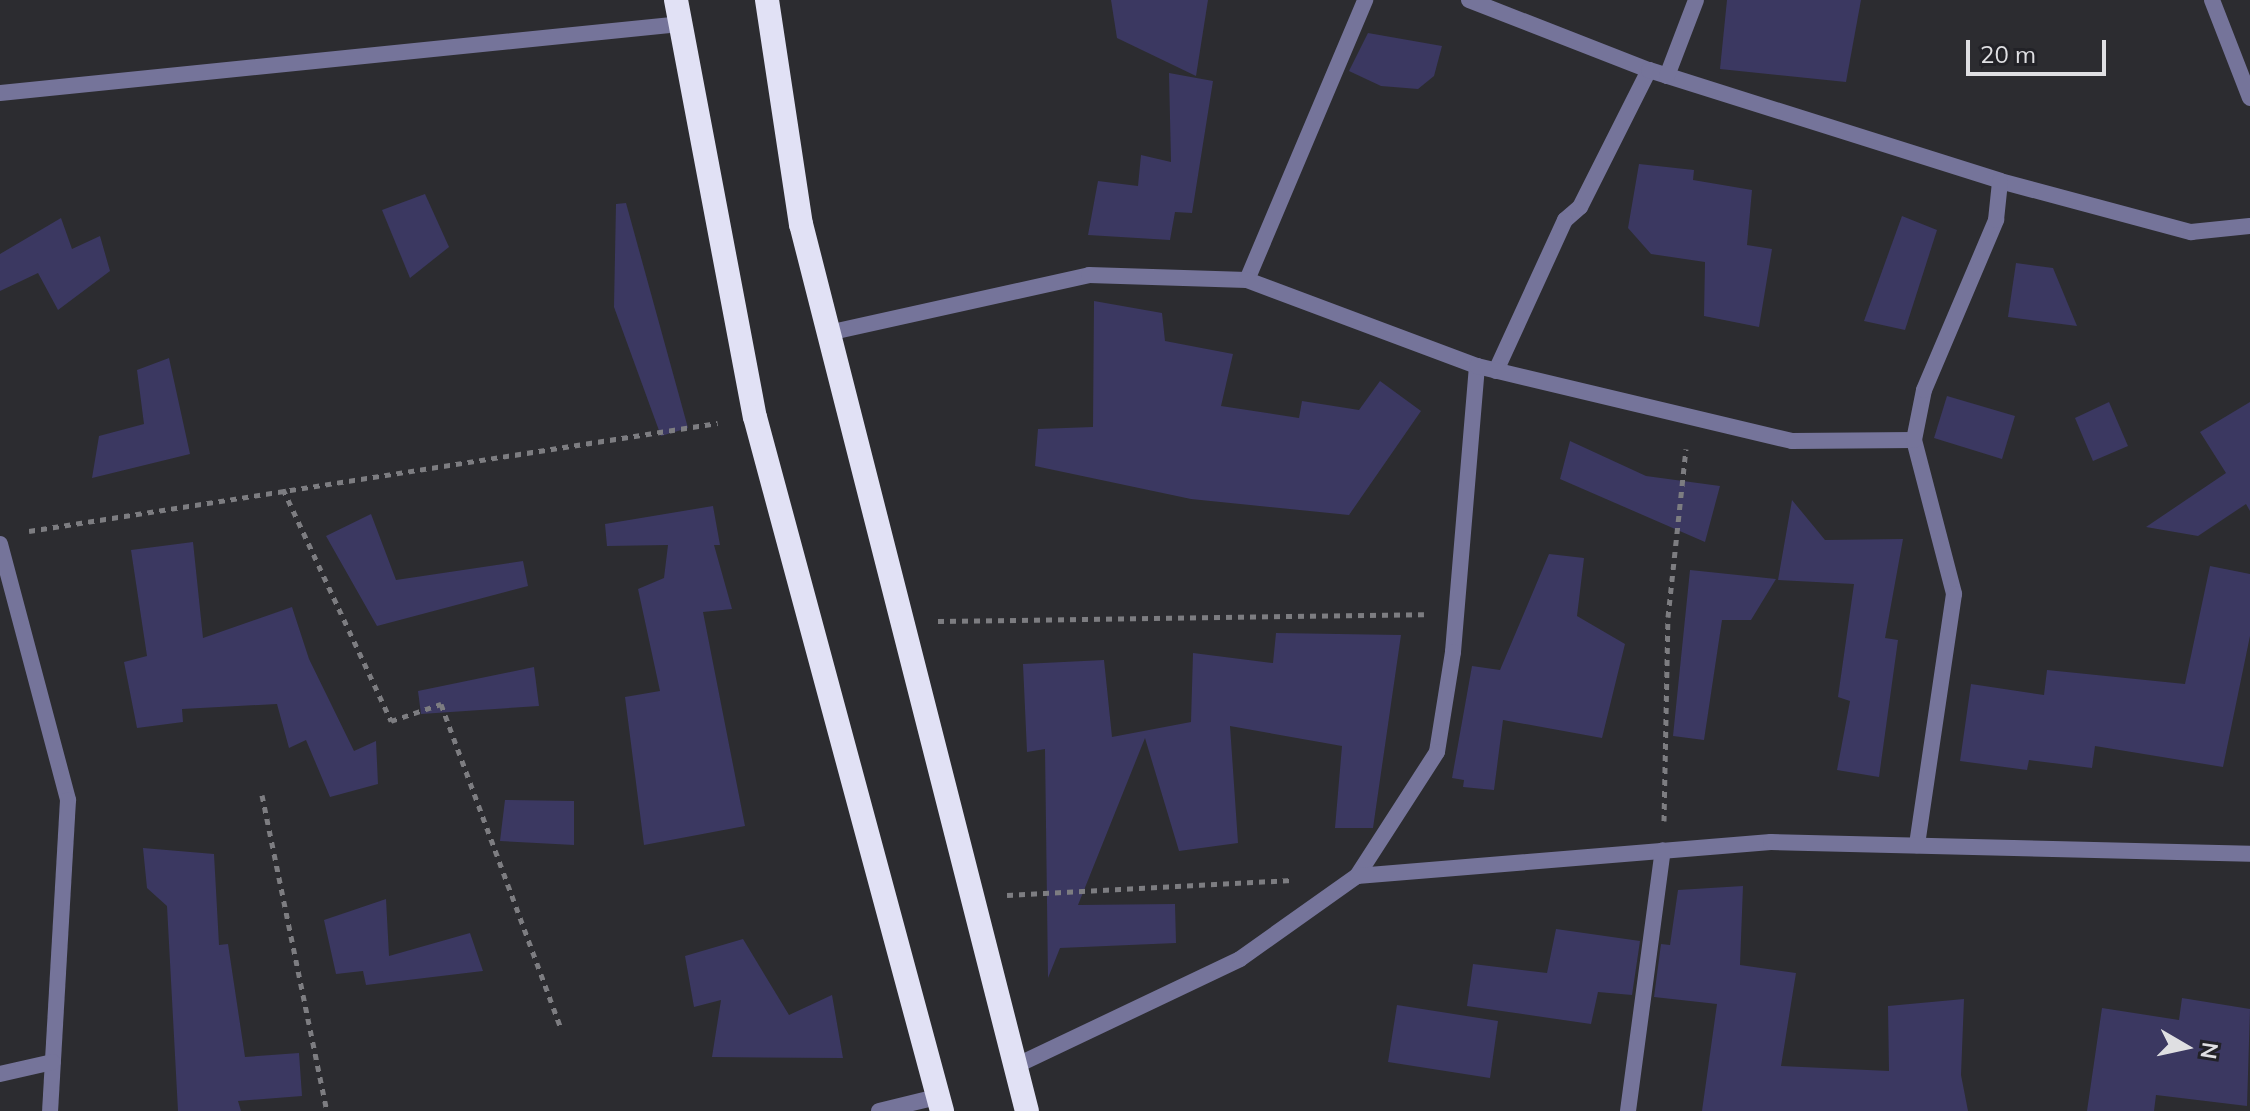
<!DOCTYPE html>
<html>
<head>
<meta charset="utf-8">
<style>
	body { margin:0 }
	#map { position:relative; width:2250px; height:1111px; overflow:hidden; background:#2c2c30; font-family:Mulish,sans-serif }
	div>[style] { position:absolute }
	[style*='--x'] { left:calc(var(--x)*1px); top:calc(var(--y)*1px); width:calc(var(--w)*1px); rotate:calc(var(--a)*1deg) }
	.building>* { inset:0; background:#3b3861 }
	.path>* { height:5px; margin-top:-2.5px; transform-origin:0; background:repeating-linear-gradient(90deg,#7d7d81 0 6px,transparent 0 12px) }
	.street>* { height:16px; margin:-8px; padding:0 8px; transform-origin:8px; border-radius:8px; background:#75749a }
	.highway>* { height:24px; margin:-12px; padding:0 12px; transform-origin:12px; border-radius:12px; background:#e1e1f5 }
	span { translate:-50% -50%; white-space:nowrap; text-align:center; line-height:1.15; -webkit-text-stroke:7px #222227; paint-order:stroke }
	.north { position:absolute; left:2146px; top:1007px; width:80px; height:80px; -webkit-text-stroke:6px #222227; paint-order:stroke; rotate:99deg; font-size:22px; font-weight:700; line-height:32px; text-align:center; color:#dfdfe2 }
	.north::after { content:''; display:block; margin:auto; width:28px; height:36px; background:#dfdfe2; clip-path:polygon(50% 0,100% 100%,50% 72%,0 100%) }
	.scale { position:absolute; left:1966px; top:40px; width:140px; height:36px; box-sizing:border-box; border:4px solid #dfdfe2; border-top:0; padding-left:10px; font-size:24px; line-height:28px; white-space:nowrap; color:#dfdfe2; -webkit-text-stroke:6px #222227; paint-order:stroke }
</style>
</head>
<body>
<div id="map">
	<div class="building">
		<div style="clip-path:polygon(1111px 0,1208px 0,1196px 76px,1117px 38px)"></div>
		<div style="clip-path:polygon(1727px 0,1861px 0,1846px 82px,1720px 69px)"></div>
		<div style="clip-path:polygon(1368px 33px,1442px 46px,1434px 76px,1418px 89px,1381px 86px,1349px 71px)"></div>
		<div style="clip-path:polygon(1169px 73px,1213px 81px,1192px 213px,1175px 212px,1170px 240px,1088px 235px,1098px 181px,1138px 186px,1141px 155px,1171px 162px)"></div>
		<div style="clip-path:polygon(1639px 164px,1694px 170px,1693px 180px,1752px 190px,1747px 245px,1772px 249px,1759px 327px,1704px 316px,1705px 262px,1651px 254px,1628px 228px)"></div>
		<div style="clip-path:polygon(425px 194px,449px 247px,410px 278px,382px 210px)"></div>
		<div style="clip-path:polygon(626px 203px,688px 428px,661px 436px,614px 307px,616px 204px)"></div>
		<div style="clip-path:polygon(1902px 216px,1937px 230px,1905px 330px,1864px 321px)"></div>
		<div style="clip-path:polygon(61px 218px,72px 249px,100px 236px,110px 271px,58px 310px,38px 273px,0 291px,0 254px)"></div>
		<div style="clip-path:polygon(2016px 263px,2053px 268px,2077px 326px,2008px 317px)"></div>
		<div style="clip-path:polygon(1094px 301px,1162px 313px,1165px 341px,1233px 354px,1221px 406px,1299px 418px,1302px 401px,1359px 410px,1380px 381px,1421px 411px,1349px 515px,1191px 499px,1035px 466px,1038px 429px,1093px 427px)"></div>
		<div style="clip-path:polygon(169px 358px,190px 454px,92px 478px,99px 436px,144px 424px,137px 370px)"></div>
		<div style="clip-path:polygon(1947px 396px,2015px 416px,2002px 459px,1934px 438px)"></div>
		<div style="clip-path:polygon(2109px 402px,2128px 446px,2093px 461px,2075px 418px)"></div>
		<div style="clip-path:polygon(2250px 402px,2250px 511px,2246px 504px,2198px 536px,2146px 527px,2226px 473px,2200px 432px)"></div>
		<div style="clip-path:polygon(1570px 441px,1646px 476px,1720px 486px,1705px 542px,1560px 479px)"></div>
		<div style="clip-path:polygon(1792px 500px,1825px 540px,1903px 539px,1885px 638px,1898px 640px,1879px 777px,1837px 770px,1850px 701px,1838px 697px,1854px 584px,1778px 580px)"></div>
		<div style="clip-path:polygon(713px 506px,720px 545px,714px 545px,732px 609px,703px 612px,745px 826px,644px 845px,625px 697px,660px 691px,638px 589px,664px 578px,668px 545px,607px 546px,605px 524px)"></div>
		<div style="clip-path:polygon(371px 514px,396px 580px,523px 561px,528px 586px,377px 626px,326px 536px)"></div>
		<div style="clip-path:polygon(193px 542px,203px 638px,292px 607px,309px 659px,354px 751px,376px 741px,378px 784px,330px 797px,306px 740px,289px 748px,277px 704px,182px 709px,183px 722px,137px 728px,124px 662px,147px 656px,131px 550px)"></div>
		<div style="clip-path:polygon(1549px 554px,1584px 558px,1577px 616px,1625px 644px,1602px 738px,1503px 720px,1494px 790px,1463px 787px,1464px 780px,1452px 778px,1472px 666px,1500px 670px)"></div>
		<div style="clip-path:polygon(2210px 566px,2250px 574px,2250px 636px,2223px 767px,2095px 746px,2092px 768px,2029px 760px,2027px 770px,1960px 761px,1971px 684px,2044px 695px,2047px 670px,2185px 684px)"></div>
		<div style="clip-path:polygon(1690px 570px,1776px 579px,1751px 620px,1722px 620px,1704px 740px,1673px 736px)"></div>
		<div style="clip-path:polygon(1276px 633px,1401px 635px,1373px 828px,1335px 828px,1342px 746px,1230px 726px,1238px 843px,1179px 851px,1145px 738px,1078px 905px,1175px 904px,1176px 943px,1060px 948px,1048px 978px,1045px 749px,1027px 752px,1023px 664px,1104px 660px,1112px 737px,1191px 722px,1193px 653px,1273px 663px)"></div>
		<div style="clip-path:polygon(534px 667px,539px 706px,421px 714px,418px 691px)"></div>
		<div style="clip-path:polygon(505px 800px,574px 801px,574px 845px,500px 841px)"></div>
		<div style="clip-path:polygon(143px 848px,214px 854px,219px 945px,228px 944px,245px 1057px,299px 1053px,302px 1096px,238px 1101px,241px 1111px,178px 1111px,167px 906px,147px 888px)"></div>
		<div style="clip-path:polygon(1743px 886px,1740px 965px,1796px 973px,1781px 1066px,1889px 1071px,1888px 1006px,1964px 999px,1961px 1075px,1968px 1111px,1702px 1111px,1717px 1004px,1654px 997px,1661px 944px,1670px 945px,1678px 890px)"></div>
		<div style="clip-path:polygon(386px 899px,389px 956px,470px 933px,483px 971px,366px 985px,363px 971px,336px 974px,324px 920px)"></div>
		<div style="clip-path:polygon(1556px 929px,1640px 941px,1632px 995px,1598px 992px,1591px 1024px,1467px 1006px,1473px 964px,1547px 973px)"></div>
		<div style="clip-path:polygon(743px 939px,789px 1015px,832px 995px,843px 1058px,712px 1057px,721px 1000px,694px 1007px,685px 956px)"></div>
		<div style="clip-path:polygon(2182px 998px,2250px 1009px,2247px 1106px,2156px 1095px,2154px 1111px,2087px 1111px,2102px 1008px,2179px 1020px)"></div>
		<div style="clip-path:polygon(1397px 1005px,1498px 1021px,1490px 1078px,1388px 1062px)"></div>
	</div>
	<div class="path">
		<div style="--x:283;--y:489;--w:256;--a:65"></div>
		<div style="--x:391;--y:721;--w:53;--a:-18.8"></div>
		<div style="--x:441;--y:704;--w:346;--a:69.7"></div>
		<div style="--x:29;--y:531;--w:697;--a:-8.91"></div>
		<div style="--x:938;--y:621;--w:486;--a:-0.8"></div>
		<div style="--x:262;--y:795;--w:323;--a:78.4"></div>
		<div style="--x:1664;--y:821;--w:204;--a:-88.9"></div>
		<div style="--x:1668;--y:617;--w:169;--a:-83.9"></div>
		<div style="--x:1007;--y:895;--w:285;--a:-3"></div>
	</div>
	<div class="street">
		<div style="--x:1469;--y:0;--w:193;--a:21.3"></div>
		<div style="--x:1649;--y:70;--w:153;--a:116.7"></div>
		<div style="--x:1580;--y:207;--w:20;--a:139"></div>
		<div style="--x:1565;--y:220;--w:166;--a:114.6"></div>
		<div style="--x:2212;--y:0;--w:105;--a:68.8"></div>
		<div style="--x:1649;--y:70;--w:368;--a:17.5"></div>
		<div style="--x:2000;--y:181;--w:198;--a:15"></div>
		<div style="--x:2191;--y:232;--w:59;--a:-5.8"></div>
		<div style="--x:1667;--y:76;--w:81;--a:-69.1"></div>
		<div style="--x:0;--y:93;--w:683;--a:-5.79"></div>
		<div style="--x:1247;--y:280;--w:304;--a:-67.1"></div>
		<div style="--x:828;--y:333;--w:267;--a:-12.5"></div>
		<div style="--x:1089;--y:275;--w:158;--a:1.8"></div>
		<div style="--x:1247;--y:280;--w:246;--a:20.5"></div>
		<div style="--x:1477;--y:366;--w:287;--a:94.8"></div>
		<div style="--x:1453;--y:652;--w:101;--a:99.1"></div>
		<div style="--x:1437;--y:752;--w:148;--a:122.8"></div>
		<div style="--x:1477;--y:366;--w:324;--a:13.4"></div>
		<div style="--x:1792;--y:441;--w:122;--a:-0.5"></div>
		<div style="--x:1914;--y:440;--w:159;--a:75.4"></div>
		<div style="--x:1954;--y:594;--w:254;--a:98.4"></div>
		<div style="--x:1914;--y:440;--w:51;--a:-78.7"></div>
		<div style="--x:1924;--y:390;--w:185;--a:-67"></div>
		<div style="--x:1996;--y:220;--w:39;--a:-84"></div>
		<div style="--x:0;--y:544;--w:265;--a:75.1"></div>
		<div style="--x:68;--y:800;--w:312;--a:93.3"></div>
		<div style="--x:1013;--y:1067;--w:251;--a:-25.4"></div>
		<div style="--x:1240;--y:959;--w:143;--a:-35.4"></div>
		<div style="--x:1357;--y:876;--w:415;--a:-4.7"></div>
		<div style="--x:1771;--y:842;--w:479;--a:1.4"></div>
		<div style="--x:0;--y:1074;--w:54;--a:-12.8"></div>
		<div style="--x:879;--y:1111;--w:60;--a:-13.6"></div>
		<div style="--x:1628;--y:1111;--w:263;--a:-82.4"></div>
	</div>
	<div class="highway">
		<div style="--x:676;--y:0;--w:424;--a:79.3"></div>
		<div style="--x:755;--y:417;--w:719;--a:74.92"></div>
		<div style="--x:767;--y:0;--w:227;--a:81.4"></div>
		<div style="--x:801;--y:224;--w:915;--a:75.71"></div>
	</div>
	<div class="north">N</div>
	<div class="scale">20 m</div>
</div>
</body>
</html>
